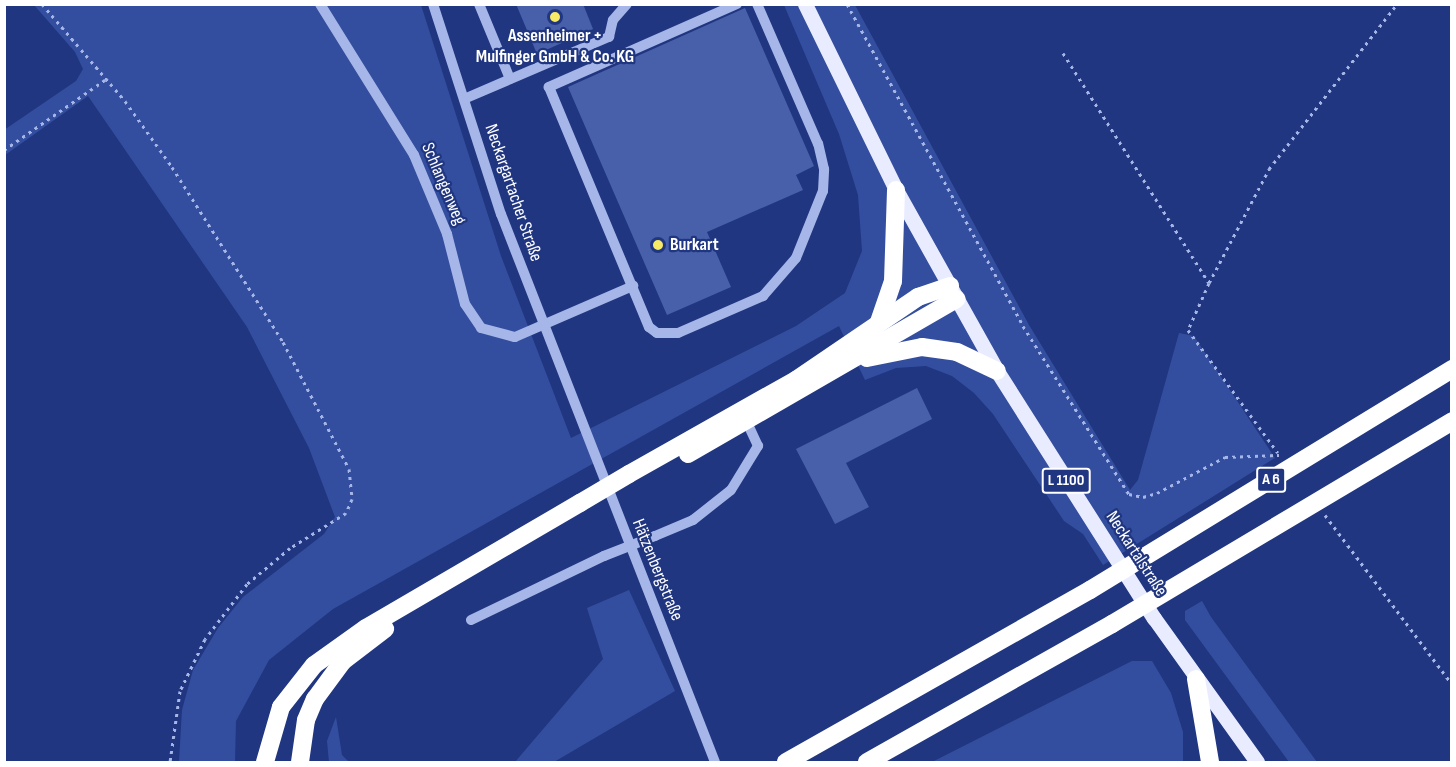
<!DOCTYPE html>
<html>
<head>
<meta charset="utf-8">
<style>
	body { margin:0 }
	#map { position:relative; width:1456px; height:767px; overflow:hidden; background:#203681; font-family:"Sofia Sans Condensed",sans-serif }
	div>[style] { position:absolute }
	[style*='--x'] { left:calc(var(--x)*1px); top:calc(var(--y)*1px); width:calc(var(--w)*1px); rotate:calc(var(--a)*1deg) }
	.green>* { inset:0; background:#344e9f }
	.building>* { inset:0; background:#4860aa }
	.path>* { height:3px; margin-top:-1.5px; transform-origin:0; background:repeating-linear-gradient(90deg,#a6b6e8 0 3px,transparent 0 7.5px) }
	.minor>* { height:10px; margin:-5px; padding:0 5px; transform-origin:5px; border-radius:5px; background:#a6b6e8 }
	.major>* { height:15px; margin:-7.5px; padding:0 7.5px; transform-origin:7.5px; border-radius:7.5px; background:#e8ecfe }
	.highway>* { height:18px; margin:-9px; padding:0 9px; transform-origin:9px; border-radius:9px; background:#fff }
	.minor-bridge>* { height:10px; margin:-5px; padding:0 5px; transform-origin:5px; border-radius:5px; background:#a6b6e8 }
	.highway-bridge>* { height:18px; margin:-9px; padding:0 9px; transform-origin:9px; border-radius:9px; background:#fff }
	.dots>* { width:16px; height:16px; translate:-50% -50%; box-sizing:border-box; border:3px solid #203681; border-radius:50% }
	span { translate:-50% -50%; white-space:nowrap; text-align:center; line-height:1.15; -webkit-text-stroke:4.5px #203681; paint-order:stroke }
	.shield-label span { padding:2px 4px; background:#203681; border:2px solid; border-radius:4px; -webkit-text-stroke-width:0 }
	.shield-label { font-size:16px; color:#fff; font-weight:700 }
	.poi-label { font-size:18px; color:#fff; font-weight:700 }
	.left { translate:0 -50%; text-align:left }
	.street-label { font-size:18px; color:#fff }
	.frame { position:absolute; inset:0; border:6px solid #fff; pointer-events:none }
</style>
</head>
<body>
<div id="map">
	<div class="green">
		<div style="clip-path:polygon(34px 5px,421px 5px,501px 256px,571px 438px,796px 326px,845px 293px,862px 251px,858px 195px,839px 134px,784px 5px,855px 5px,1029px 325px,1130px 490px,1138px 480px,1179px 333px,1194px 336px,1275px 458px,1103px 565px,1083px 534px,1064px 521px,993px 414px,974px 393px,952px 376px,926px 366px,896px 368px,865px 380px,839px 326px,333px 609px,269px 660px,236px 721px,235px 762px,179px 762px,182px 710px,193px 670px,218px 628px,243px 597px,324px 534px,335px 517px,309px 448px,247px 327px,88px 96px,5px 155px,4px 130px,76px 81px,83px 69px,75px 52px)"></div>
		<div style="clip-path:polygon(629px 590px,675px 691px,554px 762px,515px 762px,603px 659px,587px 608px)"></div>
		<div style="clip-path:polygon(1202px 601px,1211px 617px,1317px 762px,1289px 762px,1185px 620px,1185px 611px)"></div>
		<div style="clip-path:polygon(1132px 661px,1152px 661px,1171px 693px,1183px 732px,1183px 762px,932px 762px)"></div>
		<div style="clip-path:polygon(336px 717px,342px 755px,349px 762px,329px 762px,327px 741px)"></div>
	</div>
	<div class="building">
		<div style="clip-path:polygon(516px 4px,583px 4px,593px 29px,537px 54px)"></div>
		<div style="clip-path:polygon(745px 8px,814px 166px,796px 175px,803px 190px,707px 232px,731px 287px,667px 315px,568px 87px)"></div>
		<div style="clip-path:polygon(917px 388px,932px 419px,846px 463px,869px 507px,835px 524px,796px 449px)"></div>
	</div>
	<div class="path">
		<div style="--x:42;--y:4;--w:128;--a:49.4"></div>
		<div style="--x:125;--y:101;--w:81;--a:54.5"></div>
		<div style="--x:172;--y:167;--w:207;--a:57.6"></div>
		<div style="--x:283;--y:342;--w:143;--a:62.5"></div>
		<div style="--x:349;--y:469;--w:30;--a:84"></div>
		<div style="--x:352;--y:499;--w:15;--a:113"></div>
		<div style="--x:346;--y:513;--w:66;--a:148"></div>
		<div style="--x:290;--y:548;--w:56;--a:140.1"></div>
		<div style="--x:247;--y:584;--w:69;--a:127.4"></div>
		<div style="--x:205;--y:639;--w:58;--a:115.7"></div>
		<div style="--x:180;--y:691;--w:72;--a:98"></div>
		<div style="--x:847;--y:4;--w:367;--a:61.3"></div>
		<div style="--x:1023;--y:326;--w:199;--a:57.8"></div>
		<div style="--x:1129;--y:494;--w:14;--a:12"></div>
		<div style="--x:1143;--y:497;--w:15;--a:-16"></div>
		<div style="--x:1157;--y:493;--w:77;--a:-27.9"></div>
		<div style="--x:1225;--y:457;--w:54;--a:-2.1"></div>
		<div style="--x:1063;--y:53;--w:272;--a:57.6"></div>
		<div style="--x:1209;--y:283;--w:129;--a:-62.2"></div>
		<div style="--x:1269;--y:169;--w:209;--a:-52.2"></div>
		<div style="--x:4;--y:150;--w:124;--a:-34.8"></div>
		<div style="--x:1209;--y:283;--w:51;--a:114.1"></div>
		<div style="--x:1188;--y:330;--w:152;--a:53.8"></div>
		<div style="--x:1325;--y:515;--w:211;--a:53.1"></div>
	</div>
	<div class="minor">
		<div style="--x:320;--y:4;--w:178;--a:58.1"></div>
		<div style="--x:414;--y:155;--w:86;--a:67.3"></div>
		<div style="--x:447;--y:234;--w:72;--a:75.6"></div>
		<div style="--x:465;--y:304;--w:29;--a:56"></div>
		<div style="--x:481;--y:328;--w:35;--a:15"></div>
		<div style="--x:515;--y:337;--w:129;--a:-23.4"></div>
		<div style="--x:433;--y:4;--w:221;--a:72.1"></div>
		<div style="--x:501;--y:214;--w:588;--a:68.67"></div>
		<div style="--x:479;--y:4;--w:81;--a:67.5"></div>
		<div style="--x:737;--y:4;--w:206;--a:156.2"></div>
		<div style="--x:549;--y:87;--w:260;--a:67.4"></div>
		<div style="--x:649;--y:327;--w:10;--a:37"></div>
		<div style="--x:657;--y:333;--w:21;--a:0"></div>
		<div style="--x:678;--y:333;--w:93;--a:-23.5"></div>
		<div style="--x:763;--y:296;--w:50;--a:-49"></div>
		<div style="--x:796;--y:258;--w:72;--a:-68.1"></div>
		<div style="--x:823;--y:191;--w:22;--a:-87"></div>
		<div style="--x:824;--y:169;--w:26;--a:-103"></div>
		<div style="--x:818;--y:144;--w:153;--a:-113.5"></div>
		<div style="--x:464;--y:99;--w:158;--a:-23.2"></div>
		<div style="--x:609;--y:37;--w:17;--a:-77"></div>
		<div style="--x:613;--y:20;--w:21;--a:-49"></div>
		<div style="--x:655;--y:536;--w:41;--a:-22.8"></div>
		<div style="--x:693;--y:520;--w:48;--a:-38.3"></div>
		<div style="--x:731;--y:490;--w:52;--a:-58.5"></div>
		<div style="--x:758;--y:446;--w:26;--a:-115"></div>
		<div style="--x:471;--y:620;--w:148;--a:-25.7"></div>
	</div>
	<div class="major">
		<div style="--x:805;--y:4;--w:207;--a:63.9"></div>
		<div style="--x:896;--y:190;--w:207;--a:60.8"></div>
		<div style="--x:997;--y:371;--w:293;--a:57.6"></div>
		<div style="--x:1154;--y:618;--w:177;--a:54.4"></div>
	</div>
	<div class="highway">
		<div style="--x:879;--y:322;--w:43;--a:-71.1"></div>
		<div style="--x:893;--y:281;--w:91;--a:-88.1"></div>
		<div style="--x:867;--y:358;--w:56;--a:-11.3"></div>
		<div style="--x:922;--y:347;--w:35;--a:8"></div>
		<div style="--x:957;--y:352;--w:44;--a:25.4"></div>
		<div style="--x:688;--y:454;--w:310;--a:-30"></div>
		<div style="--x:629;--y:474;--w:192;--a:-29.4"></div>
		<div style="--x:796;--y:380;--w:148;--a:-34.2"></div>
		<div style="--x:918;--y:297;--w:34;--a:-19"></div>
		<div style="--x:1196;--y:679;--w:84;--a:80.4"></div>
		<div style="--x:265;--y:762;--w:57;--a:-73.8"></div>
		<div style="--x:281;--y:707;--w:53;--a:-51.8"></div>
		<div style="--x:314;--y:665;--w:64;--a:-35.4"></div>
		<div style="--x:366;--y:628;--w:248;--a:-30.3"></div>
		<div style="--x:300;--y:762;--w:42;--a:-81.9"></div>
		<div style="--x:306;--y:720;--w:23;--a:-67"></div>
		<div style="--x:315;--y:699;--w:47;--a:-53.6"></div>
		<div style="--x:343;--y:661;--w:53;--a:-37.3"></div>
		<div style="--x:786;--y:762;--w:349;--a:-29.5"></div>
		<div style="--x:867;--y:762;--w:281;--a:-29.4"></div>
	</div>
	<div class="minor-bridge">
		<div style="--x:604;--y:556;--w:55;--a:-21.4"></div>
	</div>
	<div class="highway-bridge">
		<div style="--x:580;--y:503;--w:57;--a:-30.6"></div>
		<div style="--x:1090;--y:590;--w:424;--a:-31.4"></div>
		<div style="--x:1112;--y:624;--w:396;--a:-30.8"></div>
	</div>
	<div class="dots">
		<div style="left:555px;top:17px;background:#f6ea66"></div>
		<div style="left:658px;top:245px;background:#f6ea66"></div>
	</div>
	<div class="shield-label">
		<span style="left:1271px;top:480px">A 6</span>
		<span style="left:1066px;top:481px">L 1100</span>
	</div>
	<div class="poi-label">
		<span style="left:555px;top:47px">Assenheimer +<br>Mulfinger GmbH &amp; Co. KG</span>
		<span class="left" style="left:670px;top:245px">Burkart</span>
	</div>
	<div class="street-label">
		<span style="left:443px;top:184px;rotate:67deg">Schlangenweg</span>
		<span style="left:513px;top:193px;rotate:71deg">Neckargartacher Straße</span>
		<span style="left:1136px;top:554px;rotate:57deg">Neckartalstraße</span>
		<span style="left:657px;top:570px;rotate:68deg">Hätzenbergstraße</span>
	</div>
	<div class="frame"></div>
</div>
</body>
</html>
